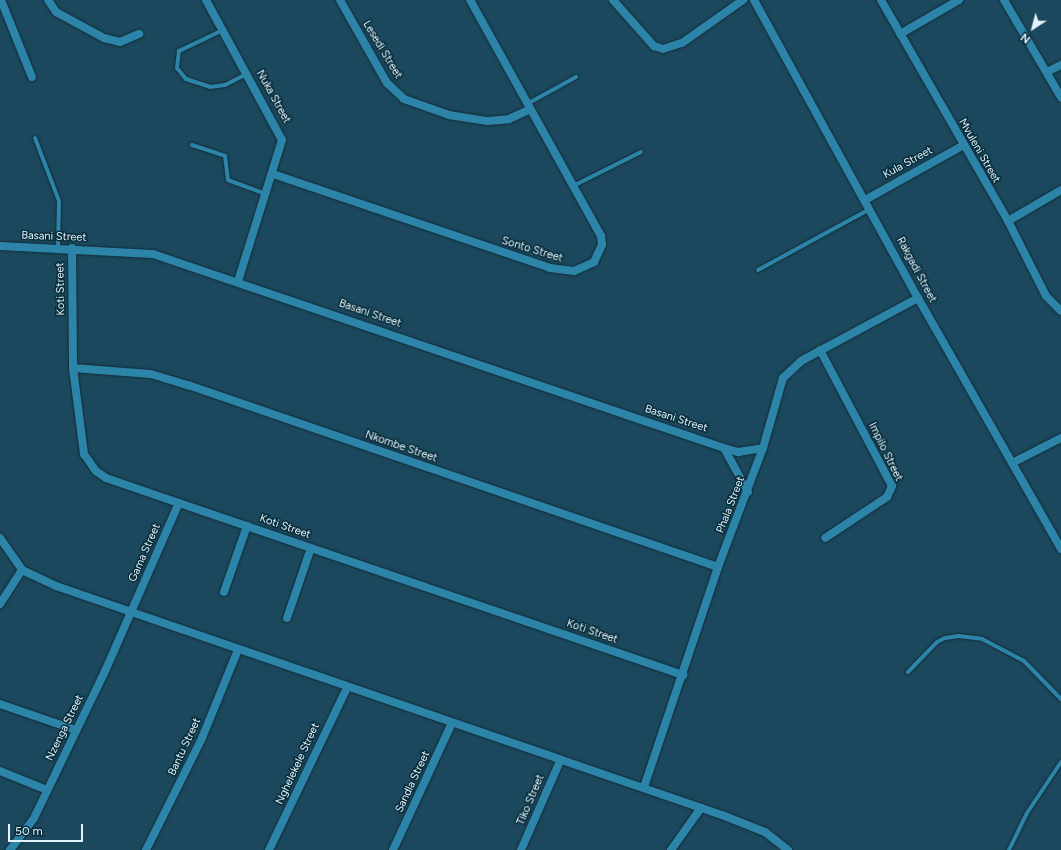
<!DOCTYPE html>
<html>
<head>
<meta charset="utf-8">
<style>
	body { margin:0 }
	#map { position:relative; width:1061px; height:850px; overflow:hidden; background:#1b485c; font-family:Figtree,sans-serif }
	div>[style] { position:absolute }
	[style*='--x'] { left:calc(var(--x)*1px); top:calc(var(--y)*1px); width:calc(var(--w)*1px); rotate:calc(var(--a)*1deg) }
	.roads { filter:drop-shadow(0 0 1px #122c38) drop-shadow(0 0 1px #122c38) }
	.lane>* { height:4px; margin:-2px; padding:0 2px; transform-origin:2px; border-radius:2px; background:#2d84a9 }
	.street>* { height:8px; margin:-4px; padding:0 4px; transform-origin:4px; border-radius:4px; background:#2d84a9 }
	span { translate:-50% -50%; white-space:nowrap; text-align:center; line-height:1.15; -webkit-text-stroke:3px #082d3c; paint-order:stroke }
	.street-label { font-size:11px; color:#e3f3fb }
	.north { position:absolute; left:1013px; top:8px; width:40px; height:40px; -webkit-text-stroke:3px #082d3c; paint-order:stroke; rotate:216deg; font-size:11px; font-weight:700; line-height:16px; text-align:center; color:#e3f3fb }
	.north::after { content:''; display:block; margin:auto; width:14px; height:18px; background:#e3f3fb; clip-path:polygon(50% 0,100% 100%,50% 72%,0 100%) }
	.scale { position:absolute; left:8px; top:824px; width:75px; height:18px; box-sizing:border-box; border:2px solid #e3f3fb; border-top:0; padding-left:5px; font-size:12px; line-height:14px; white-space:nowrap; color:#e3f3fb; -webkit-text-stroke:3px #082d3c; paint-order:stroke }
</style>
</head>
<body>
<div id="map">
	<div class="roads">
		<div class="lane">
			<div style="--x:223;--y:30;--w:49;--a:154.5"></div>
			<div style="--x:179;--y:51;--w:17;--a:97"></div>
			<div style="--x:177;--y:68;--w:14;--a:51"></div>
			<div style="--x:186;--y:79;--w:25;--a:18"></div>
			<div style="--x:210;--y:87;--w:15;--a:-8"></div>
			<div style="--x:225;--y:85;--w:25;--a:-27"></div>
			<div style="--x:527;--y:104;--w:56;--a:-28.9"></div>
			<div style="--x:35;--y:138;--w:67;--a:69.1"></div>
			<div style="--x:59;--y:201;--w:47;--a:91.2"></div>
			<div style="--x:192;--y:145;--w:35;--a:18"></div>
			<div style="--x:225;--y:156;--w:24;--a:83"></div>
			<div style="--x:228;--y:180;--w:40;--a:20.2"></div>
			<div style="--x:573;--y:186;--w:76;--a:-26.6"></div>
			<div style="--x:758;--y:270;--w:128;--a:-28.6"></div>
			<div style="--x:908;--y:672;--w:42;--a:-46"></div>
			<div style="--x:937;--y:642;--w:9;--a:-27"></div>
			<div style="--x:945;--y:638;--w:14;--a:-8"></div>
			<div style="--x:959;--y:636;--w:23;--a:7"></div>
			<div style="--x:982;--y:639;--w:47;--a:27.6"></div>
			<div style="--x:1024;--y:661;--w:53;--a:45.8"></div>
			<div style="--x:1009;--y:850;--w:41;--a:-64.1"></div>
			<div style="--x:1027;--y:813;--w:61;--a:-56.3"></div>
		</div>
		<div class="street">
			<div style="--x:1;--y:0;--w:83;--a:68.1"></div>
			<div style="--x:48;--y:0;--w:14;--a:56"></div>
			<div style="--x:56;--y:12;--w:55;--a:28.4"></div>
			<div style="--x:104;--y:38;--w:16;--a:14"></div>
			<div style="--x:120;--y:42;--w:21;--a:-23"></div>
			<div style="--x:206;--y:0;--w:159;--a:61.5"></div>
			<div style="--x:282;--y:140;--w:148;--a:107.3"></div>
			<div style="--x:340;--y:0;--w:95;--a:60.5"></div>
			<div style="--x:387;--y:83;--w:23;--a:43"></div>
			<div style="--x:404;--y:99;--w:48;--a:19.6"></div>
			<div style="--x:449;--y:115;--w:39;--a:9"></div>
			<div style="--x:488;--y:121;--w:21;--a:-5"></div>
			<div style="--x:509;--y:119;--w:23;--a:-25"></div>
			<div style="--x:613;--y:0;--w:62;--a:48.3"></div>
			<div style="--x:654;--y:46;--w:9;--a:18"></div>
			<div style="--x:663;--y:49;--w:20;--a:-18"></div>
			<div style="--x:682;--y:43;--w:75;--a:-35.2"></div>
			<div style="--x:754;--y:0;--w:340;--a:61.2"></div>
			<div style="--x:918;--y:298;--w:289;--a:60.3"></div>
			<div style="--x:881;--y:0;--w:255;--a:60.1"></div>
			<div style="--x:1008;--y:221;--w:84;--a:63.1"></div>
			<div style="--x:1046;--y:296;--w:21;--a:45"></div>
			<div style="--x:1004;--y:0;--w:113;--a:59.6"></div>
			<div style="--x:900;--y:34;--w:68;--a:-30"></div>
			<div style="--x:1047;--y:72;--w:16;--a:-27"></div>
			<div style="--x:273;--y:174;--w:293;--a:18.7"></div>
			<div style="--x:550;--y:268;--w:24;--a:7"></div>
			<div style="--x:574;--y:271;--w:22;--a:-24"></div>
			<div style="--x:594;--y:262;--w:19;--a:-65"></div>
			<div style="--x:602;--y:245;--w:9;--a:-96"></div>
			<div style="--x:601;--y:236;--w:270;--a:-119"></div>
			<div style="--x:865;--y:200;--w:111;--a:-29.1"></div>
			<div style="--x:1008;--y:221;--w:61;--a:-30.3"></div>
			<div style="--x:0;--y:246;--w:153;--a:3"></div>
			<div style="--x:153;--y:254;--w:603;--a:18.77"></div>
			<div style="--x:724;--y:448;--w:15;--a:16"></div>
			<div style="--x:738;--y:452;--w:25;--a:-9"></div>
			<div style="--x:72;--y:248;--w:120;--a:89.5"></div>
			<div style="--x:73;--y:368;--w:87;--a:82.7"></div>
			<div style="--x:84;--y:454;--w:21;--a:55"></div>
			<div style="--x:96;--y:471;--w:12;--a:35"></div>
			<div style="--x:106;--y:478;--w:77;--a:18.9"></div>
			<div style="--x:179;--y:503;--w:533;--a:18.84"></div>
			<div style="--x:820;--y:350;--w:154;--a:62.1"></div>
			<div style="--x:892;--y:486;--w:12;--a:114"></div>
			<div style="--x:887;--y:497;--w:74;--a:146.5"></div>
			<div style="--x:73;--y:368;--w:78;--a:4.4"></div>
			<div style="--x:151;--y:374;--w:39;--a:17"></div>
			<div style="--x:188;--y:385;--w:560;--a:18.95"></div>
			<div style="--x:724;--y:448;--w:50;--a:61.4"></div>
			<div style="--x:1012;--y:463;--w:55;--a:-27"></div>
			<div style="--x:0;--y:538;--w:39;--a:55"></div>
			<div style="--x:22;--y:570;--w:38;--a:25"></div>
			<div style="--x:56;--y:586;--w:704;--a:18.98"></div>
			<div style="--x:722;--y:815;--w:46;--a:21.6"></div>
			<div style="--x:765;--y:832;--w:29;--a:38"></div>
			<div style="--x:224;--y:592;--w:70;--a:-70.8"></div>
			<div style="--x:0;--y:604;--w:40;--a:-57.1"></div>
			<div style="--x:287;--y:618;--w:74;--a:-71.1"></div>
			<div style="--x:0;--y:704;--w:80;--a:18.9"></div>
			<div style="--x:0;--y:771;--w:51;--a:22"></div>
			<div style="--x:644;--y:787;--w:232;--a:-71.4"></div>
			<div style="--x:718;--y:567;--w:127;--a:-69.3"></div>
			<div style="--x:763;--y:448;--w:73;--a:-74.1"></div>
			<div style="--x:783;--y:378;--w:25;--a:-43"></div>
			<div style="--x:801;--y:361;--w:133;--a:-28.3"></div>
			<div style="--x:10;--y:850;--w:40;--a:-53"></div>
			<div style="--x:34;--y:818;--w:165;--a:-64.2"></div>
			<div style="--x:106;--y:669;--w:181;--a:-66.3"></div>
			<div style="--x:146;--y:850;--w:125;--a:-63.4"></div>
			<div style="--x:202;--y:738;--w:95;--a:-67.8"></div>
			<div style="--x:269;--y:850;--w:180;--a:-64.3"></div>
			<div style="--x:393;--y:850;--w:140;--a:-65.1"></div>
			<div style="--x:521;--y:850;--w:99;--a:-66.3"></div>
			<div style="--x:671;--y:850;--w:52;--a:-54.5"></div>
		</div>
	</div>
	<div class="street-label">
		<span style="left:382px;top:50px;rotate:59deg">Lesedi Street</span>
		<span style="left:273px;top:97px;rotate:61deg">Nuka Street</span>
		<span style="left:979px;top:151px;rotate:60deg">Mvuleni Street</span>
		<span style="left:908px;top:163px;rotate:-29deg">Kula Street</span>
		<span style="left:54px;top:237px;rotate:2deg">Basani Street</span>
		<span style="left:532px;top:250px;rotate:17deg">Sonto Street</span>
		<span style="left:916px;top:270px;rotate:62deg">Rakgadi Street</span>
		<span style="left:61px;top:289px;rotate:-91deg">Koti Street</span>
		<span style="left:370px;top:314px;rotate:19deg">Basani Street</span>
		<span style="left:676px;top:419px;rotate:18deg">Basani Street</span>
		<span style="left:401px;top:447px;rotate:19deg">Nkombe Street</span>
		<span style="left:885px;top:452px;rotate:64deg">Impilo Street</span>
		<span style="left:731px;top:505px;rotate:-69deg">Phala Street</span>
		<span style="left:285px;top:527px;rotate:19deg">Koti Street</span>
		<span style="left:145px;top:553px;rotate:-66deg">Gama Street</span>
		<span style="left:592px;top:632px;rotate:19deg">Koti Street</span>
		<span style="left:65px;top:728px;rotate:-64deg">Nzenga Street</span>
		<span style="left:185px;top:747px;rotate:-65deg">Bantu Street</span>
		<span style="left:298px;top:764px;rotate:-65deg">Nghelekele Street</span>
		<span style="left:413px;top:782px;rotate:-65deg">Sandla Street</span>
		<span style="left:531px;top:800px;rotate:-67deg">Tiko Street</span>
	</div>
	<div class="north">N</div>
	<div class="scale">50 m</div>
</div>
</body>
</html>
